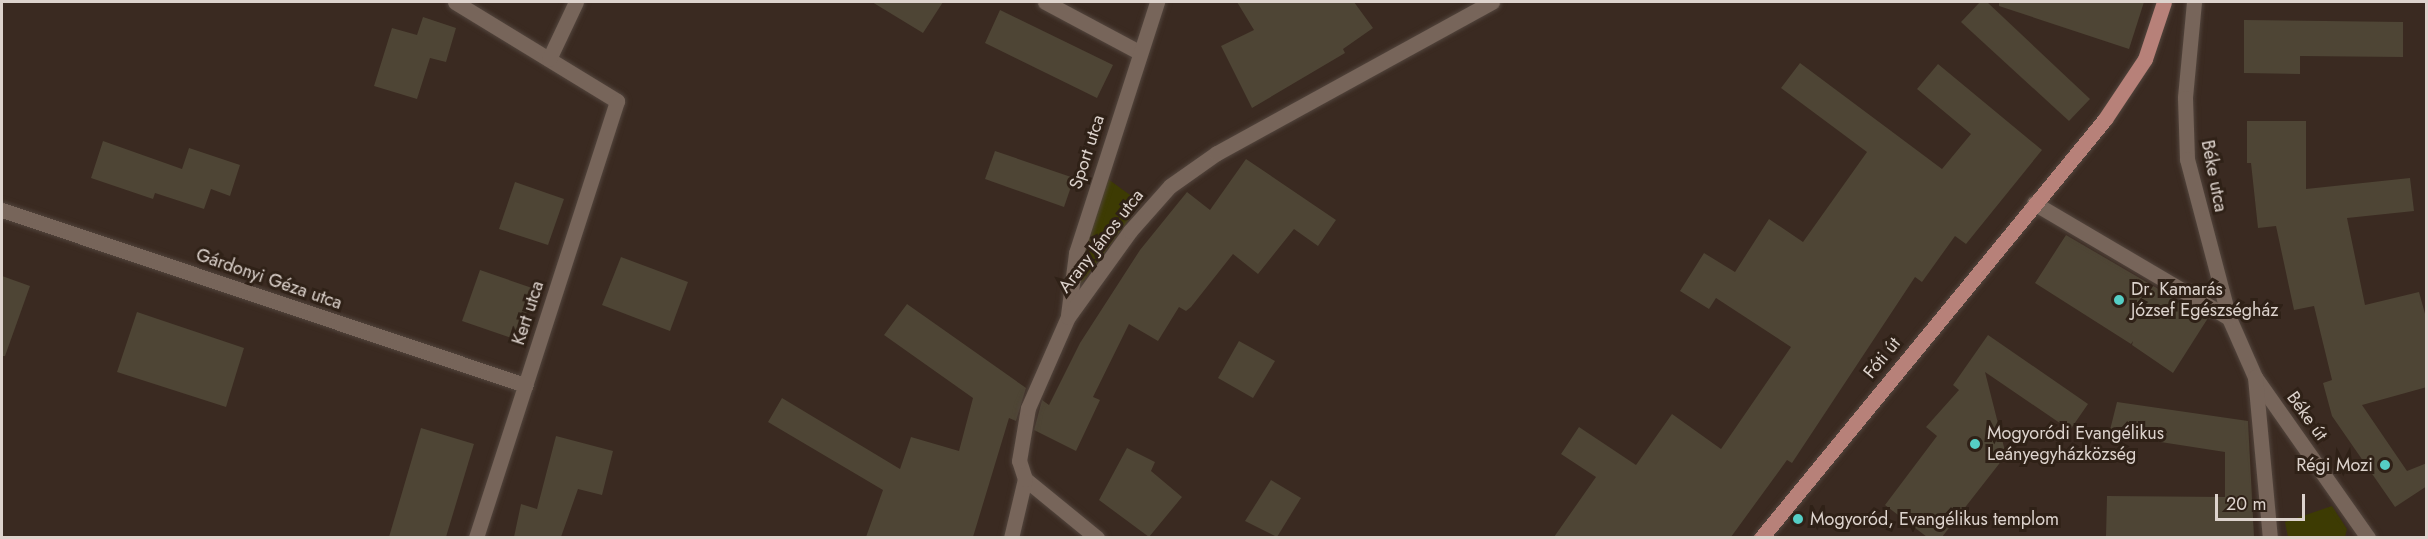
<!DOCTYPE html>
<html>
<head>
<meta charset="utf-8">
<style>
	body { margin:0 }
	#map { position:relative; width:2428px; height:539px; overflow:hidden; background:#3a2a21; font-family:Jost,sans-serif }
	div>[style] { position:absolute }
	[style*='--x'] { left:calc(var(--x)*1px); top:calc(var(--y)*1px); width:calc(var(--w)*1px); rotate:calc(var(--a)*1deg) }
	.green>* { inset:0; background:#3d3b03 }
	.building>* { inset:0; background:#4e4535 }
	.roads { filter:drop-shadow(0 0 2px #52453d) drop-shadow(0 0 2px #52453d) }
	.minor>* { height:15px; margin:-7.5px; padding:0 7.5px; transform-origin:7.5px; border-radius:7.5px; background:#77655a }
	.major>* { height:15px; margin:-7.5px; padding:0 7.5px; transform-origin:7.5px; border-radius:7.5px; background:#b78179 }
	.dots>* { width:16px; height:16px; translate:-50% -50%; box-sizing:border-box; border:3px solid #2f2117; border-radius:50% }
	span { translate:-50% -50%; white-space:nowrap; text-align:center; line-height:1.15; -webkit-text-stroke:6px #2f2117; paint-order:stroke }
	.street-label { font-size:18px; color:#ddd3cd }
	.poi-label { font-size:18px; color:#ddd3cd }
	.left { translate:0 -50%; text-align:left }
	.right { translate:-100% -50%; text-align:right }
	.frame { position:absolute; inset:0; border:3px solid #ddd3cd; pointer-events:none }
	.scale { position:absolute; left:2215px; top:494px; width:90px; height:27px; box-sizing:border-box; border:3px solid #ddd3cd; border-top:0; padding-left:8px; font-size:18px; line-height:21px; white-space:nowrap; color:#ddd3cd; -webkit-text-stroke:4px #2f2117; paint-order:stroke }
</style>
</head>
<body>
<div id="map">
	<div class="green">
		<div style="clip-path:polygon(1108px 179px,1141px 203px,1077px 290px,1083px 248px)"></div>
		<div style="clip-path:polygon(2332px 506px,2347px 529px,2345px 537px,2288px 537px,2285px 522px)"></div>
	</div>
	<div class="building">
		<div style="clip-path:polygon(872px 2px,943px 2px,923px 33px)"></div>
		<div style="clip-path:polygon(1237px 2px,1354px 2px,1373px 28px,1343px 49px,1345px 53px,1252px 108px,1221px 46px,1254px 30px)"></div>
		<div style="clip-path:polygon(1980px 2px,1987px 2px,2090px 99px,2069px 121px,1961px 22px)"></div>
		<div style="clip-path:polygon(1999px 2px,2144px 2px,2129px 49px,1999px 6px)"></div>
		<div style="clip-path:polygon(1000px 10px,1113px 65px,1097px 98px,985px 43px)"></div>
		<div style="clip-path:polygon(423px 17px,456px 28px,446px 62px,430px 58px,417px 99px,374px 86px,392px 28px,417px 35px)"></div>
		<div style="clip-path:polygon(2244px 20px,2403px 22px,2403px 57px,2300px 56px,2300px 74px,2244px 73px)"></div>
		<div style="clip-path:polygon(1800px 63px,1942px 169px,1971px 134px,1917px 89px,1938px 64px,2042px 150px,1966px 244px,1955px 236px,1922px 282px,1915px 277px,1792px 463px,1787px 460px,1731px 537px,1554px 537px,1596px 477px,1561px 454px,1579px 427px,1636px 465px,1672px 414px,1721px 449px,1791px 347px,1716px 298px,1709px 309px,1680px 291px,1704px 253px,1735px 272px,1769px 219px,1803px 242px,1867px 152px,1781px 88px)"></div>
		<div style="clip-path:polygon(2247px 121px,2306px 121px,2306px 189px,2410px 178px,2414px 211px,2347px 218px,2365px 305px,2419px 292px,2427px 321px,2427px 387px,2362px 405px,2407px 471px,2427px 463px,2427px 486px,2395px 507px,2332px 416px,2323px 383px,2332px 380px,2314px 306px,2294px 310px,2276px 226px,2258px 228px,2251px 163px,2247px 163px)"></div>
		<div style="clip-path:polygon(103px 141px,182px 169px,189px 148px,240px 165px,230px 196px,211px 189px,204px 209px,155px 193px,153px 199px,91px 178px)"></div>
		<div style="clip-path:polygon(995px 151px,1074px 178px,1064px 207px,985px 179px)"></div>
		<div style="clip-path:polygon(1246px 159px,1336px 220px,1318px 246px,1294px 229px,1258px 274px,1233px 254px,1191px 307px,1186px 311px,1179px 307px,1158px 341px,1129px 324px,1093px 397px,1100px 400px,1076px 451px,1034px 430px,1042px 400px,1049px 405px,1080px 343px,1140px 250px,1187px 192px,1210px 210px)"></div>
		<div style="clip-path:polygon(515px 182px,564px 199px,548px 245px,499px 229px)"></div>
		<div style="clip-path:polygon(2066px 235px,2208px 318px,2173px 373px,2132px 345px,2133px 341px,2131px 344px,2035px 283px)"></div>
		<div style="clip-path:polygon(621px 257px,688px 282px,670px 331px,602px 305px)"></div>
		<div style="clip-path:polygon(480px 270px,535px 289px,517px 340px,462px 321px)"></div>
		<div style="clip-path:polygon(2px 276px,30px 286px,5px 356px,2px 356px)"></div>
		<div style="clip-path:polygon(907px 304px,1026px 388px,1016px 421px,1009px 418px,973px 537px,866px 537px,883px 490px,768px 422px,782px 398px,900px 469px,911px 437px,959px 451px,973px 398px,884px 335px)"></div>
		<div style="clip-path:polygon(137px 312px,244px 348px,226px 407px,117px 372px)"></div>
		<div style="clip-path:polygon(1988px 335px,2088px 404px,2070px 430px,1985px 372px,2006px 455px,1942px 537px,1927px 537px,1885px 505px,1937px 436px,1926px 427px,1959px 390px,1953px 385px)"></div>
		<div style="clip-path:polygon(1239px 341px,1275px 361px,1253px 398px,1218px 378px)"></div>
		<div style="clip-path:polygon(2117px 402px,2248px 421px,2254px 537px,2106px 537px,2107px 496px,2225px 497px,2225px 452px,2109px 434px)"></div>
		<div style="clip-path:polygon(421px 428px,474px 444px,446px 537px,389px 537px)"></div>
		<div style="clip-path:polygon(556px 436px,613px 451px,602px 495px,578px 489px,561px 537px,514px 537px,521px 504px,537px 509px)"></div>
		<div style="clip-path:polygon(1127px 448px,1155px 462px,1151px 471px,1182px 497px,1149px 537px,1099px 500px)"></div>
		<div style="clip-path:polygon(1271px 480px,1301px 498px,1277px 537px,1245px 521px)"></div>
	</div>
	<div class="roads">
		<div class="minor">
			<div style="--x:455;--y:2;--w:190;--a:31.4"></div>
			<div style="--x:617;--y:101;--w:459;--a:107.9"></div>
			<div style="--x:1045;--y:2;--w:106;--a:28"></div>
			<div style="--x:2194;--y:2;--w:96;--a:95.4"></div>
			<div style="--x:2185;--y:98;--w:61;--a:88.1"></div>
			<div style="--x:2187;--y:159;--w:164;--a:75.2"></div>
			<div style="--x:2229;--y:318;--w:64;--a:66.2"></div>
			<div style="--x:2255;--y:377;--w:197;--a:54.9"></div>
			<div style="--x:549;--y:59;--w:63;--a:-64.7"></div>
			<div style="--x:2034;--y:203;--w:226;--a:30.5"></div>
			<div style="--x:2;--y:210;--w:552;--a:18.5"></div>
			<div style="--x:1068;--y:315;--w:63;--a:-82.6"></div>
			<div style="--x:1076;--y:253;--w:264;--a:-72.1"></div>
			<div style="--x:2255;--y:377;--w:162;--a:84.7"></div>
			<div style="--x:1025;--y:479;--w:93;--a:39.3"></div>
			<div style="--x:1011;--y:538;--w:61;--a:-76.7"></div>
			<div style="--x:1025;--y:479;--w:19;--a:-108"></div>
			<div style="--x:1019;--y:461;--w:54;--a:-80.4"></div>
			<div style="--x:1028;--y:408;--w:99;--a:-66.3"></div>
			<div style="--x:1068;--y:317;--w:106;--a:-54.2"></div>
			<div style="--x:1130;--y:231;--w:60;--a:-48.4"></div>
			<div style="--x:1170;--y:186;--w:57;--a:-35.1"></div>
			<div style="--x:1217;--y:153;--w:314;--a:-28.8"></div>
		</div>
		<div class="major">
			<div style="--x:1761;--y:538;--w:542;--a:-50.61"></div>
			<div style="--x:2105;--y:119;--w:72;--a:-56.3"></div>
			<div style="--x:2145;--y:59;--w:60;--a:-71.6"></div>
		</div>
	</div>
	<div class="dots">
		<div style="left:2119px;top:300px;background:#55cec5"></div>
		<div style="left:1975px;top:444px;background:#55cec5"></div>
		<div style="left:2385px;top:465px;background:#55cec5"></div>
		<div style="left:1798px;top:519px;background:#55cec5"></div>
	</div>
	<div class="street-label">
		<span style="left:1087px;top:152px;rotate:-72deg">Sport utca</span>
		<span style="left:2214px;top:176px;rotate:79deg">Béke utca</span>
		<span style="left:1101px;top:241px;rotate:-52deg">Arany János utca</span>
		<span style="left:269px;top:279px;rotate:19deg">Gárdonyi Géza utca</span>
		<span style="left:528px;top:313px;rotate:-72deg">Kert utca</span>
		<span style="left:1882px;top:358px;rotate:-51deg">Fóti út</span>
		<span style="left:2307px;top:416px;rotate:54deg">Béke út</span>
	</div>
	<div class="poi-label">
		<span class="left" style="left:2131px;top:300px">Dr. Kamarás<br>József Egészségház</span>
		<span class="left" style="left:1987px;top:444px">Mogyoródi Evangélikus<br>Leányegyházközség</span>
		<span class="right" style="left:2373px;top:465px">Régi Mozi</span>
		<span class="left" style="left:1810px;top:519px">Mogyoród, Evangélikus templom</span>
	</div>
	<div class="frame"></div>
	<div class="scale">20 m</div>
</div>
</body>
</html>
